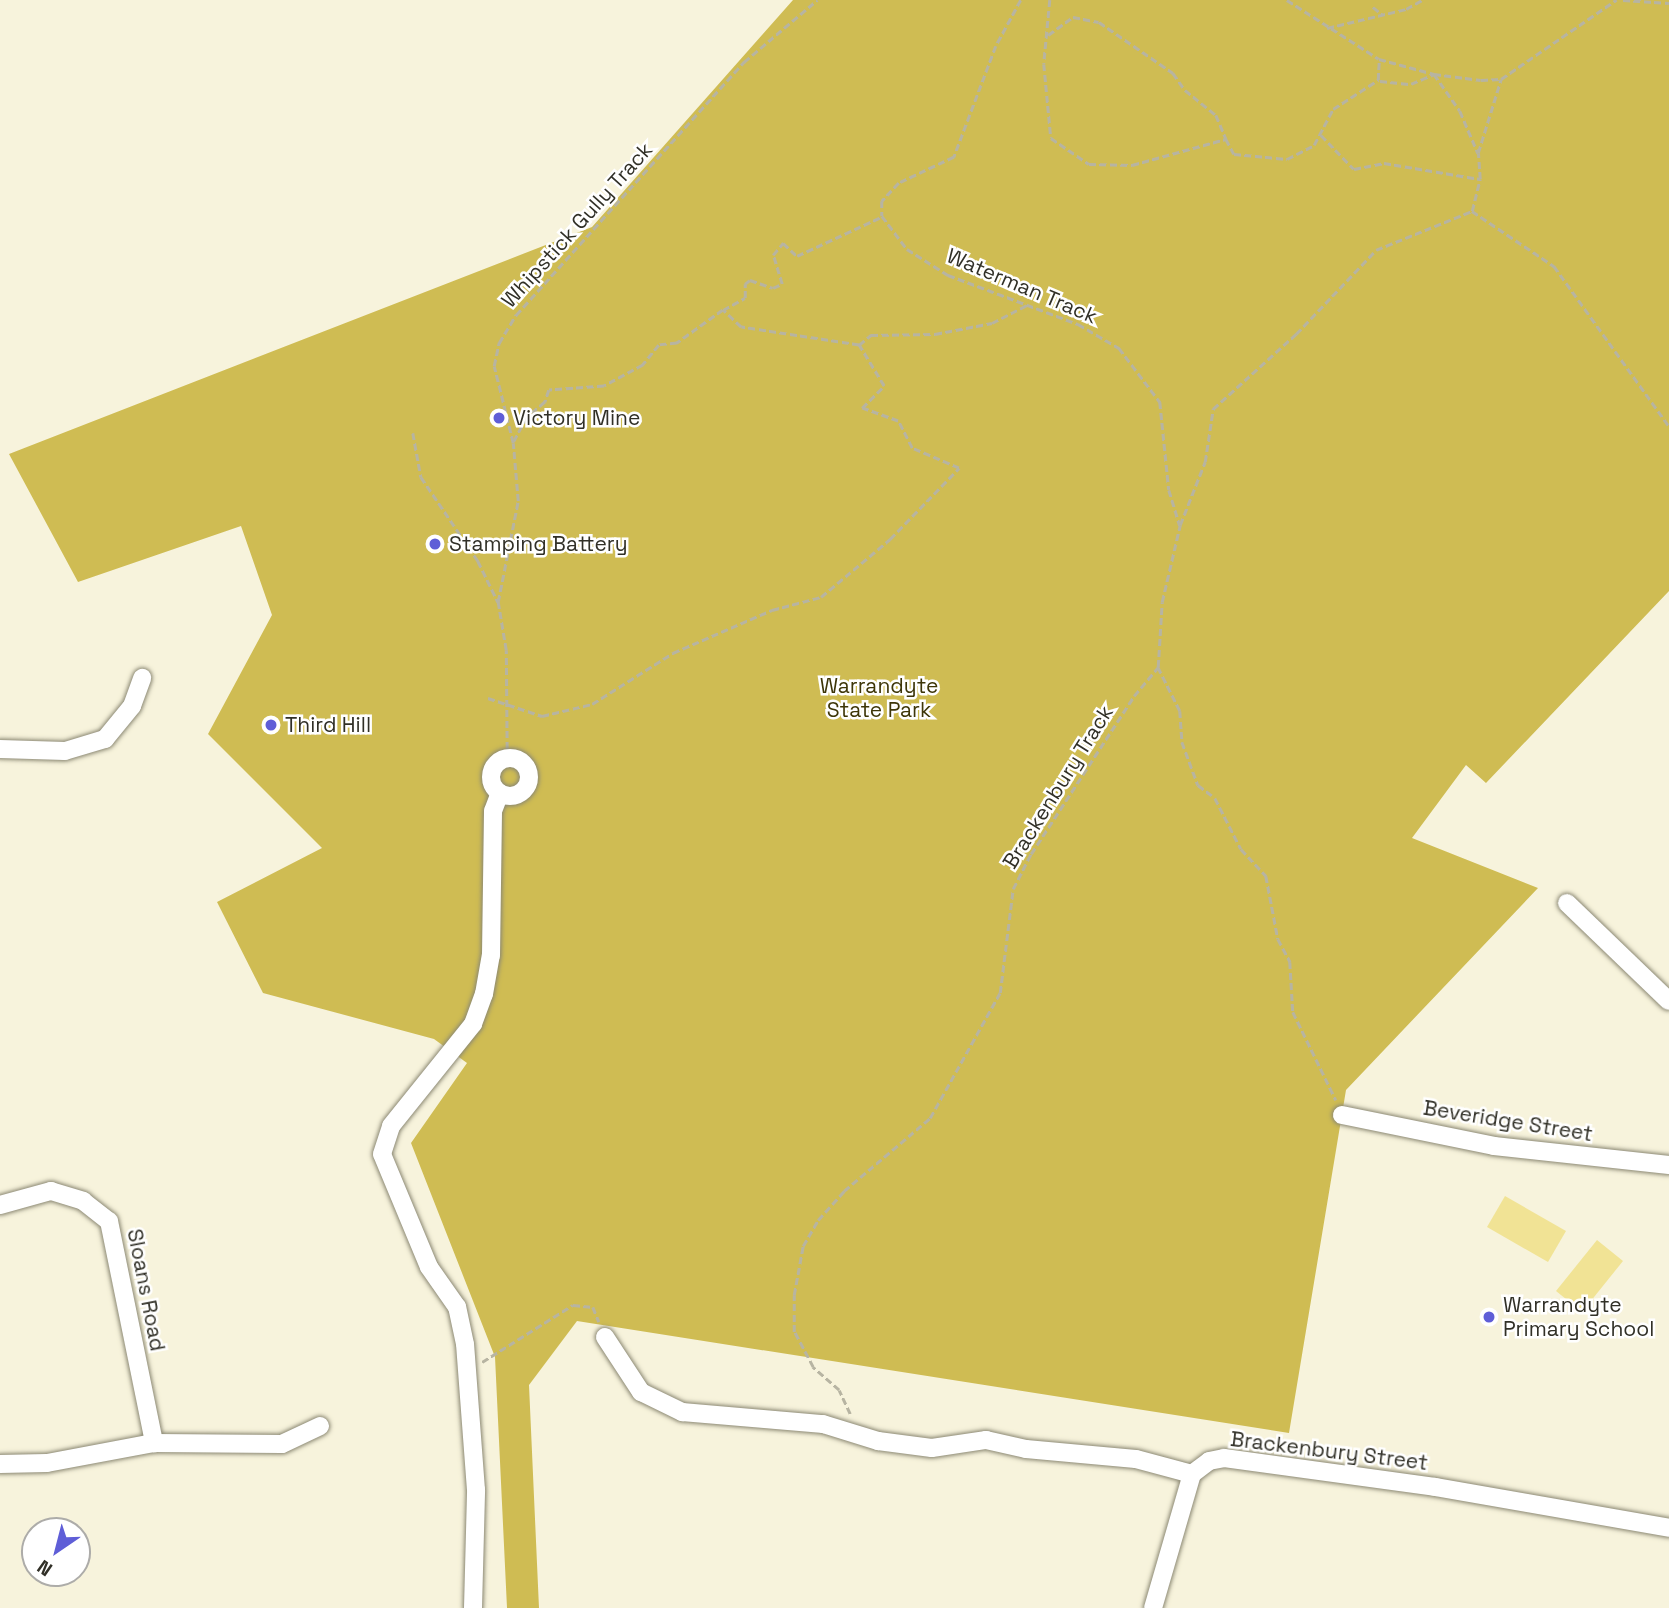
<!DOCTYPE html>
<html>
<head>
<meta charset="utf-8">
<style>
	body { margin:0 }
	#map { position:relative; width:1669px; height:1608px; overflow:hidden; background:#f7f3dc; font-family:"Space Grotesk",sans-serif }
	div>[style] { position:absolute }
	[style*='--x'] { left:calc(var(--x)*1px); top:calc(var(--y)*1px); width:calc(var(--w)*1px); rotate:calc(var(--a)*1deg) }
	.green>* { inset:0; background:#f1e395 }
	.forest>* { inset:0; background:#cfbc53 }
	.path>* { height:2.5px; margin-top:-1.25px; transform-origin:0; background:repeating-linear-gradient(90deg,#b7b4a2 0 7px,transparent 0 10.5px) }
	.roads { filter:drop-shadow(0 0 2px #8c8974) drop-shadow(0 0 2px #8c8974) }
	.minor>* { height:18px; margin:-9px; padding:0 9px; transform-origin:9px; border-radius:9px; background:#fff }
	.minor>.ring { margin:-9px; padding:0; box-sizing:content-box; background:none; border:18px solid #fff; border-radius:50% }
	.dots>* { width:19px; height:19px; translate:-50% -50%; box-sizing:border-box; border:4px solid #fff; border-radius:50% }
	span { translate:-50% -50%; white-space:nowrap; text-align:center; line-height:1.15; -webkit-text-stroke:5px #fff; paint-order:stroke }
	.street-label { font-size:21px; color:#313027 }
	.poi-label { font-size:21px; color:#313027 }
	.left { translate:0 -50%; text-align:left }
	.park-label { font-size:21px; color:#3e3608 }
	.north { position:absolute; left:21px; top:1517px; width:70px; height:70px; box-sizing:border-box; background:#fff; border:2px solid #adaca9; border-radius:50%; rotate:215deg; font-size:19px; font-weight:700; line-height:28px; text-align:center; color:#313027 }
	.north::after { content:''; display:block; margin:auto; width:24px; height:32px; background:#5f5ed7; clip-path:polygon(50% 0,100% 100%,50% 72%,0 100%) }
</style>
</head>
<body>
<div id="map">
	<div class="green">
		<div style="clip-path:polygon(1505px 1196px,1566px 1231px,1548px 1262px,1487px 1227px)"></div>
		<div style="clip-path:polygon(1597px 1240px,1623px 1261px,1582px 1312px,1556px 1291px)"></div>
	</div>
	<div class="forest">
		<div style="clip-path:polygon(793px 0,1669px 0,1669px 591px,1486px 783px,1466px 765px,1412px 838px,1538px 888px,1346px 1090px,1289px 1433px,577px 1321px,529px 1385px,539px 1608px,507px 1608px,495px 1357px,411px 1143px,467px 1063px,434px 1039px,263px 993px,217px 902px,322px 848px,208px 734px,272px 615px,241px 526px,78px 582px,9px 454px,592px 227px)"></div>
	</div>
	<div class="path">
		<div style="--x:1021;--y:0;--w:52;--a:118.5"></div>
		<div style="--x:996;--y:46;--w:119;--a:110.7"></div>
		<div style="--x:954;--y:157;--w:61;--a:154.7"></div>
		<div style="--x:899;--y:183;--w:25;--a:133"></div>
		<div style="--x:882;--y:201;--w:15;--a:90"></div>
		<div style="--x:882;--y:216;--w:41;--a:52.9"></div>
		<div style="--x:907;--y:249;--w:49;--a:32.4"></div>
		<div style="--x:948;--y:275;--w:139;--a:20.7"></div>
		<div style="--x:1078;--y:324;--w:48;--a:30.3"></div>
		<div style="--x:1119;--y:348;--w:68;--a:52.8"></div>
		<div style="--x:1160;--y:402;--w:88;--a:84.2"></div>
		<div style="--x:1169;--y:490;--w:37;--a:73"></div>
		<div style="--x:1050;--y:0;--w:64;--a:95.4"></div>
		<div style="--x:1044;--y:64;--w:74;--a:84.6"></div>
		<div style="--x:1051;--y:138;--w:46;--a:34.4"></div>
		<div style="--x:1089;--y:164;--w:43;--a:1.3"></div>
		<div style="--x:1132;--y:165;--w:98;--a:-15.5"></div>
		<div style="--x:1226;--y:139;--w:17;--a:62"></div>
		<div style="--x:1234;--y:154;--w:53;--a:5.4"></div>
		<div style="--x:1287;--y:159;--w:30;--a:-27"></div>
		<div style="--x:1314;--y:145;--w:41;--a:-62.2"></div>
		<div style="--x:1333;--y:109;--w:54;--a:-32.8"></div>
		<div style="--x:1378;--y:80;--w:21;--a:-87"></div>
		<div style="--x:1287;--y:0;--w:109;--a:32.7"></div>
		<div style="--x:1379;--y:59;--w:57;--a:15.3"></div>
		<div style="--x:1434;--y:74;--w:47;--a:7.3"></div>
		<div style="--x:1481;--y:80;--w:20;--a:-3"></div>
		<div style="--x:1501;--y:79;--w:140;--a:-34.5"></div>
		<div style="--x:1623;--y:0;--w:46;--a:3.7"></div>
		<div style="--x:1373;--y:7;--w:13;--a:39"></div>
		<div style="--x:1327;--y:28;--w:81;--a:-13.5"></div>
		<div style="--x:1406;--y:9;--w:18;--a:-29"></div>
		<div style="--x:1048;--y:35;--w:31;--a:-36"></div>
		<div style="--x:1073;--y:17;--w:26;--a:11"></div>
		<div style="--x:1099;--y:22;--w:90;--a:34.6"></div>
		<div style="--x:1173;--y:73;--w:21;--a:55"></div>
		<div style="--x:1185;--y:90;--w:40;--a:39"></div>
		<div style="--x:1216;--y:115;--w:26;--a:67"></div>
		<div style="--x:1380;--y:81;--w:31;--a:6"></div>
		<div style="--x:1411;--y:84;--w:25;--a:-23"></div>
		<div style="--x:1434;--y:74;--w:45;--a:54.9"></div>
		<div style="--x:1460;--y:111;--w:46;--a:66.8"></div>
		<div style="--x:1321;--y:135;--w:47;--a:45.9"></div>
		<div style="--x:1354;--y:169;--w:31;--a:-11"></div>
		<div style="--x:1384;--y:163;--w:97;--a:9.5"></div>
		<div style="--x:1472;--y:211;--w:99;--a:33.9"></div>
		<div style="--x:1554;--y:266;--w:197;--a:54.3"></div>
		<div style="--x:1472;--y:211;--w:33;--a:-76"></div>
		<div style="--x:1480;--y:179;--w:26;--a:-94"></div>
		<div style="--x:1478;--y:153;--w:77;--a:-72.7"></div>
		<div style="--x:723;--y:310;--w:25;--a:-29"></div>
		<div style="--x:745;--y:298;--w:14;--a:-90"></div>
		<div style="--x:745;--y:284;--w:6;--a:-39"></div>
		<div style="--x:750;--y:280;--w:24;--a:19"></div>
		<div style="--x:773;--y:288;--w:10;--a:-24"></div>
		<div style="--x:782;--y:284;--w:30;--a:-107"></div>
		<div style="--x:773;--y:255;--w:16;--a:-50"></div>
		<div style="--x:783;--y:243;--w:19;--a:43"></div>
		<div style="--x:797;--y:256;--w:93;--a:-24.9"></div>
		<div style="--x:859;--y:345;--w:16;--a:-40"></div>
		<div style="--x:871;--y:335;--w:64;--a:-0.9"></div>
		<div style="--x:935;--y:334;--w:58;--a:-10.9"></div>
		<div style="--x:992;--y:323;--w:42;--a:-27.2"></div>
		<div style="--x:413;--y:433;--w:45;--a:79.7"></div>
		<div style="--x:421;--y:477;--w:102;--a:55.8"></div>
		<div style="--x:478;--y:561;--w:46;--a:64"></div>
		<div style="--x:1158;--y:667;--w:49;--a:63.4"></div>
		<div style="--x:1180;--y:711;--w:31;--a:86"></div>
		<div style="--x:1182;--y:742;--w:46;--a:69.6"></div>
		<div style="--x:1198;--y:785;--w:21;--a:37"></div>
		<div style="--x:1215;--y:798;--w:57;--a:63"></div>
		<div style="--x:1241;--y:849;--w:37;--a:47"></div>
		<div style="--x:1266;--y:876;--w:64;--a:79.2"></div>
		<div style="--x:1278;--y:939;--w:26;--a:62"></div>
		<div style="--x:1290;--y:962;--w:50;--a:86.6"></div>
		<div style="--x:1293;--y:1012;--w:98;--a:64"></div>
		<div style="--x:488;--y:698;--w:57;--a:18.4"></div>
		<div style="--x:542;--y:716;--w:51;--a:-13.5"></div>
		<div style="--x:592;--y:704;--w:96;--a:-32.2"></div>
		<div style="--x:673;--y:653;--w:108;--a:-23.5"></div>
		<div style="--x:772;--y:610;--w:51;--a:-14.9"></div>
		<div style="--x:821;--y:597;--w:90;--a:-40"></div>
		<div style="--x:890;--y:539;--w:99;--a:-45.8"></div>
		<div style="--x:959;--y:468;--w:51;--a:-156.9"></div>
		<div style="--x:912;--y:448;--w:30;--a:-117"></div>
		<div style="--x:898;--y:421;--w:38;--a:-160"></div>
		<div style="--x:862;--y:408;--w:31;--a:-45"></div>
		<div style="--x:884;--y:386;--w:48;--a:-121.4"></div>
		<div style="--x:859;--y:345;--w:119;--a:-171.3"></div>
		<div style="--x:741;--y:327;--w:25;--a:-137"></div>
		<div style="--x:723;--y:310;--w:57;--a:144.3"></div>
		<div style="--x:677;--y:343;--w:18;--a:174"></div>
		<div style="--x:659;--y:345;--w:26;--a:129"></div>
		<div style="--x:643;--y:365;--w:44;--a:151.7"></div>
		<div style="--x:604;--y:386;--w:55;--a:175.8"></div>
		<div style="--x:549;--y:390;--w:13;--a:108"></div>
		<div style="--x:545;--y:402;--w:23;--a:140"></div>
		<div style="--x:527;--y:417;--w:30;--a:118"></div>
		<div style="--x:507;--y:759;--w:109;--a:-90.5"></div>
		<div style="--x:506;--y:650;--w:49;--a:-99.5"></div>
		<div style="--x:498;--y:602;--w:103;--a:-78.8"></div>
		<div style="--x:518;--y:501;--w:58;--a:-94.9"></div>
		<div style="--x:513;--y:443;--w:79;--a:-103.9"></div>
		<div style="--x:494;--y:366;--w:24;--a:-78"></div>
		<div style="--x:499;--y:343;--w:33;--a:-59"></div>
		<div style="--x:516;--y:315;--w:341;--a:-48"></div>
		<div style="--x:744;--y:62;--w:96;--a:-40.3"></div>
		<div style="--x:482;--y:1362;--w:107;--a:-32.1"></div>
		<div style="--x:573;--y:1305;--w:20;--a:6"></div>
		<div style="--x:593;--y:1307;--w:16;--a:68"></div>
		<div style="--x:850;--y:1414;--w:26;--a:-115"></div>
		<div style="--x:839;--y:1390;--w:35;--a:-139"></div>
		<div style="--x:813;--y:1367;--w:40;--a:-118"></div>
		<div style="--x:794;--y:1332;--w:37;--a:-90"></div>
		<div style="--x:794;--y:1295;--w:50;--a:-79.6"></div>
		<div style="--x:803;--y:1246;--w:30;--a:-60"></div>
		<div style="--x:818;--y:1220;--w:39;--a:-48"></div>
		<div style="--x:844;--y:1191;--w:113;--a:-40.3"></div>
		<div style="--x:930;--y:1118;--w:143;--a:-60.8"></div>
		<div style="--x:1000;--y:993;--w:105;--a:-82.9"></div>
		<div style="--x:1013;--y:889;--w:39;--a:-63"></div>
		<div style="--x:1031;--y:854;--w:189;--a:-56.9"></div>
		<div style="--x:1134;--y:696;--w:38;--a:-50"></div>
		<div style="--x:1158;--y:667;--w:65;--a:-86.5"></div>
		<div style="--x:1162;--y:602;--w:79;--a:-76.8"></div>
		<div style="--x:1180;--y:525;--w:68;--a:-68.4"></div>
		<div style="--x:1205;--y:462;--w:54;--a:-81.4"></div>
		<div style="--x:1213;--y:409;--w:112;--a:-42.1"></div>
		<div style="--x:1296;--y:334;--w:116;--a:-46.4"></div>
		<div style="--x:1376;--y:250;--w:104;--a:-22.1"></div>
	</div>
	<div class="roads">
		<div class="minor">
			<div style="--x:0;--y:749;--w:65;--a:1.8"></div>
			<div style="--x:65;--y:751;--w:42;--a:-16.7"></div>
			<div style="--x:105;--y:739;--w:43;--a:-50.7"></div>
			<div style="--x:132;--y:706;--w:30;--a:-70"></div>
			<div class="ring" style="left:491px;top:758px;width:20px;height:20px"></div>
			<div style="--x:1567;--y:903;--w:141;--a:43.9"></div>
			<div style="--x:1342;--y:1115;--w:155;--a:11.5"></div>
			<div style="--x:1494;--y:1146;--w:176;--a:6.2"></div>
			<div style="--x:0;--y:1205;--w:53;--a:-15.4"></div>
			<div style="--x:51;--y:1191;--w:34;--a:17"></div>
			<div style="--x:83;--y:1201;--w:33;--a:38"></div>
			<div style="--x:109;--y:1221;--w:227;--a:78.5"></div>
			<div style="--x:605;--y:1337;--w:66;--a:56.8"></div>
			<div style="--x:641;--y:1392;--w:46;--a:26"></div>
			<div style="--x:682;--y:1412;--w:142;--a:4.9"></div>
			<div style="--x:823;--y:1424;--w:58;--a:17.2"></div>
			<div style="--x:878;--y:1441;--w:54;--a:7.4"></div>
			<div style="--x:932;--y:1448;--w:55;--a:-8.4"></div>
			<div style="--x:986;--y:1440;--w:41;--a:12.7"></div>
			<div style="--x:1026;--y:1449;--w:110;--a:5.2"></div>
			<div style="--x:1136;--y:1459;--w:58;--a:15"></div>
			<div style="--x:1192;--y:1474;--w:21;--a:-37"></div>
			<div style="--x:1209;--y:1461;--w:15;--a:-11"></div>
			<div style="--x:1224;--y:1458;--w:213;--a:7.8"></div>
			<div style="--x:1435;--y:1487;--w:238;--a:9.9"></div>
			<div style="--x:0;--y:1464;--w:47;--a:-1.2"></div>
			<div style="--x:47;--y:1463;--w:109;--a:-10.6"></div>
			<div style="--x:154;--y:1443;--w:128;--a:0.4"></div>
			<div style="--x:282;--y:1444;--w:42;--a:-25.3"></div>
			<div style="--x:473;--y:1608;--w:118;--a:-88.5"></div>
			<div style="--x:476;--y:1490;--w:146;--a:-94.3"></div>
			<div style="--x:465;--y:1344;--w:38;--a:-102"></div>
			<div style="--x:457;--y:1307;--w:49;--a:-125"></div>
			<div style="--x:429;--y:1267;--w:122;--a:-112.6"></div>
			<div style="--x:382;--y:1154;--w:29;--a:-72"></div>
			<div style="--x:391;--y:1126;--w:131;--a:-51.2"></div>
			<div style="--x:473;--y:1024;--w:32;--a:-70"></div>
			<div style="--x:484;--y:994;--w:40;--a:-80"></div>
			<div style="--x:491;--y:955;--w:144;--a:-89.2"></div>
			<div style="--x:493;--y:811;--w:19;--a:-69"></div>
			<div style="--x:1153;--y:1608;--w:140;--a:-73.8"></div>
		</div>
	</div>
	<div class="dots">
		<div style="left:499px;top:418px;background:#5f5ed7"></div>
		<div style="left:435px;top:544px;background:#5f5ed7"></div>
		<div style="left:271px;top:725px;background:#5f5ed7"></div>
		<div style="left:1489px;top:1317px;background:#5f5ed7"></div>
	</div>
	<div class="street-label">
		<span style="left:577px;top:225px;rotate:-48deg">Whipstick Gully Track</span>
		<span style="left:1022px;top:286px;rotate:23deg">Waterman Track</span>
		<span style="left:1058px;top:787px;rotate:-58deg">Brackenbury Track</span>
		<span style="left:1508px;top:1121px;rotate:9deg">Beveridge Street</span>
		<span style="left:146px;top:1290px;rotate:79deg">Sloans Road</span>
		<span style="left:1329px;top:1451px;rotate:7deg">Brackenbury Street</span>
	</div>
	<div class="poi-label">
		<span class="left" style="left:513px;top:418px">Victory Mine</span>
		<span class="left" style="left:449px;top:544px">Stamping Battery</span>
		<span class="left" style="left:285px;top:725px">Third Hill</span>
		<span class="left" style="left:1503px;top:1317px">Warrandyte<br>Primary School</span>
	</div>
	<div class="park-label">
		<span style="left:879px;top:698px">Warrandyte<br>State Park</span>
	</div>
	<div class="north">N</div>
</div>
</body>
</html>
